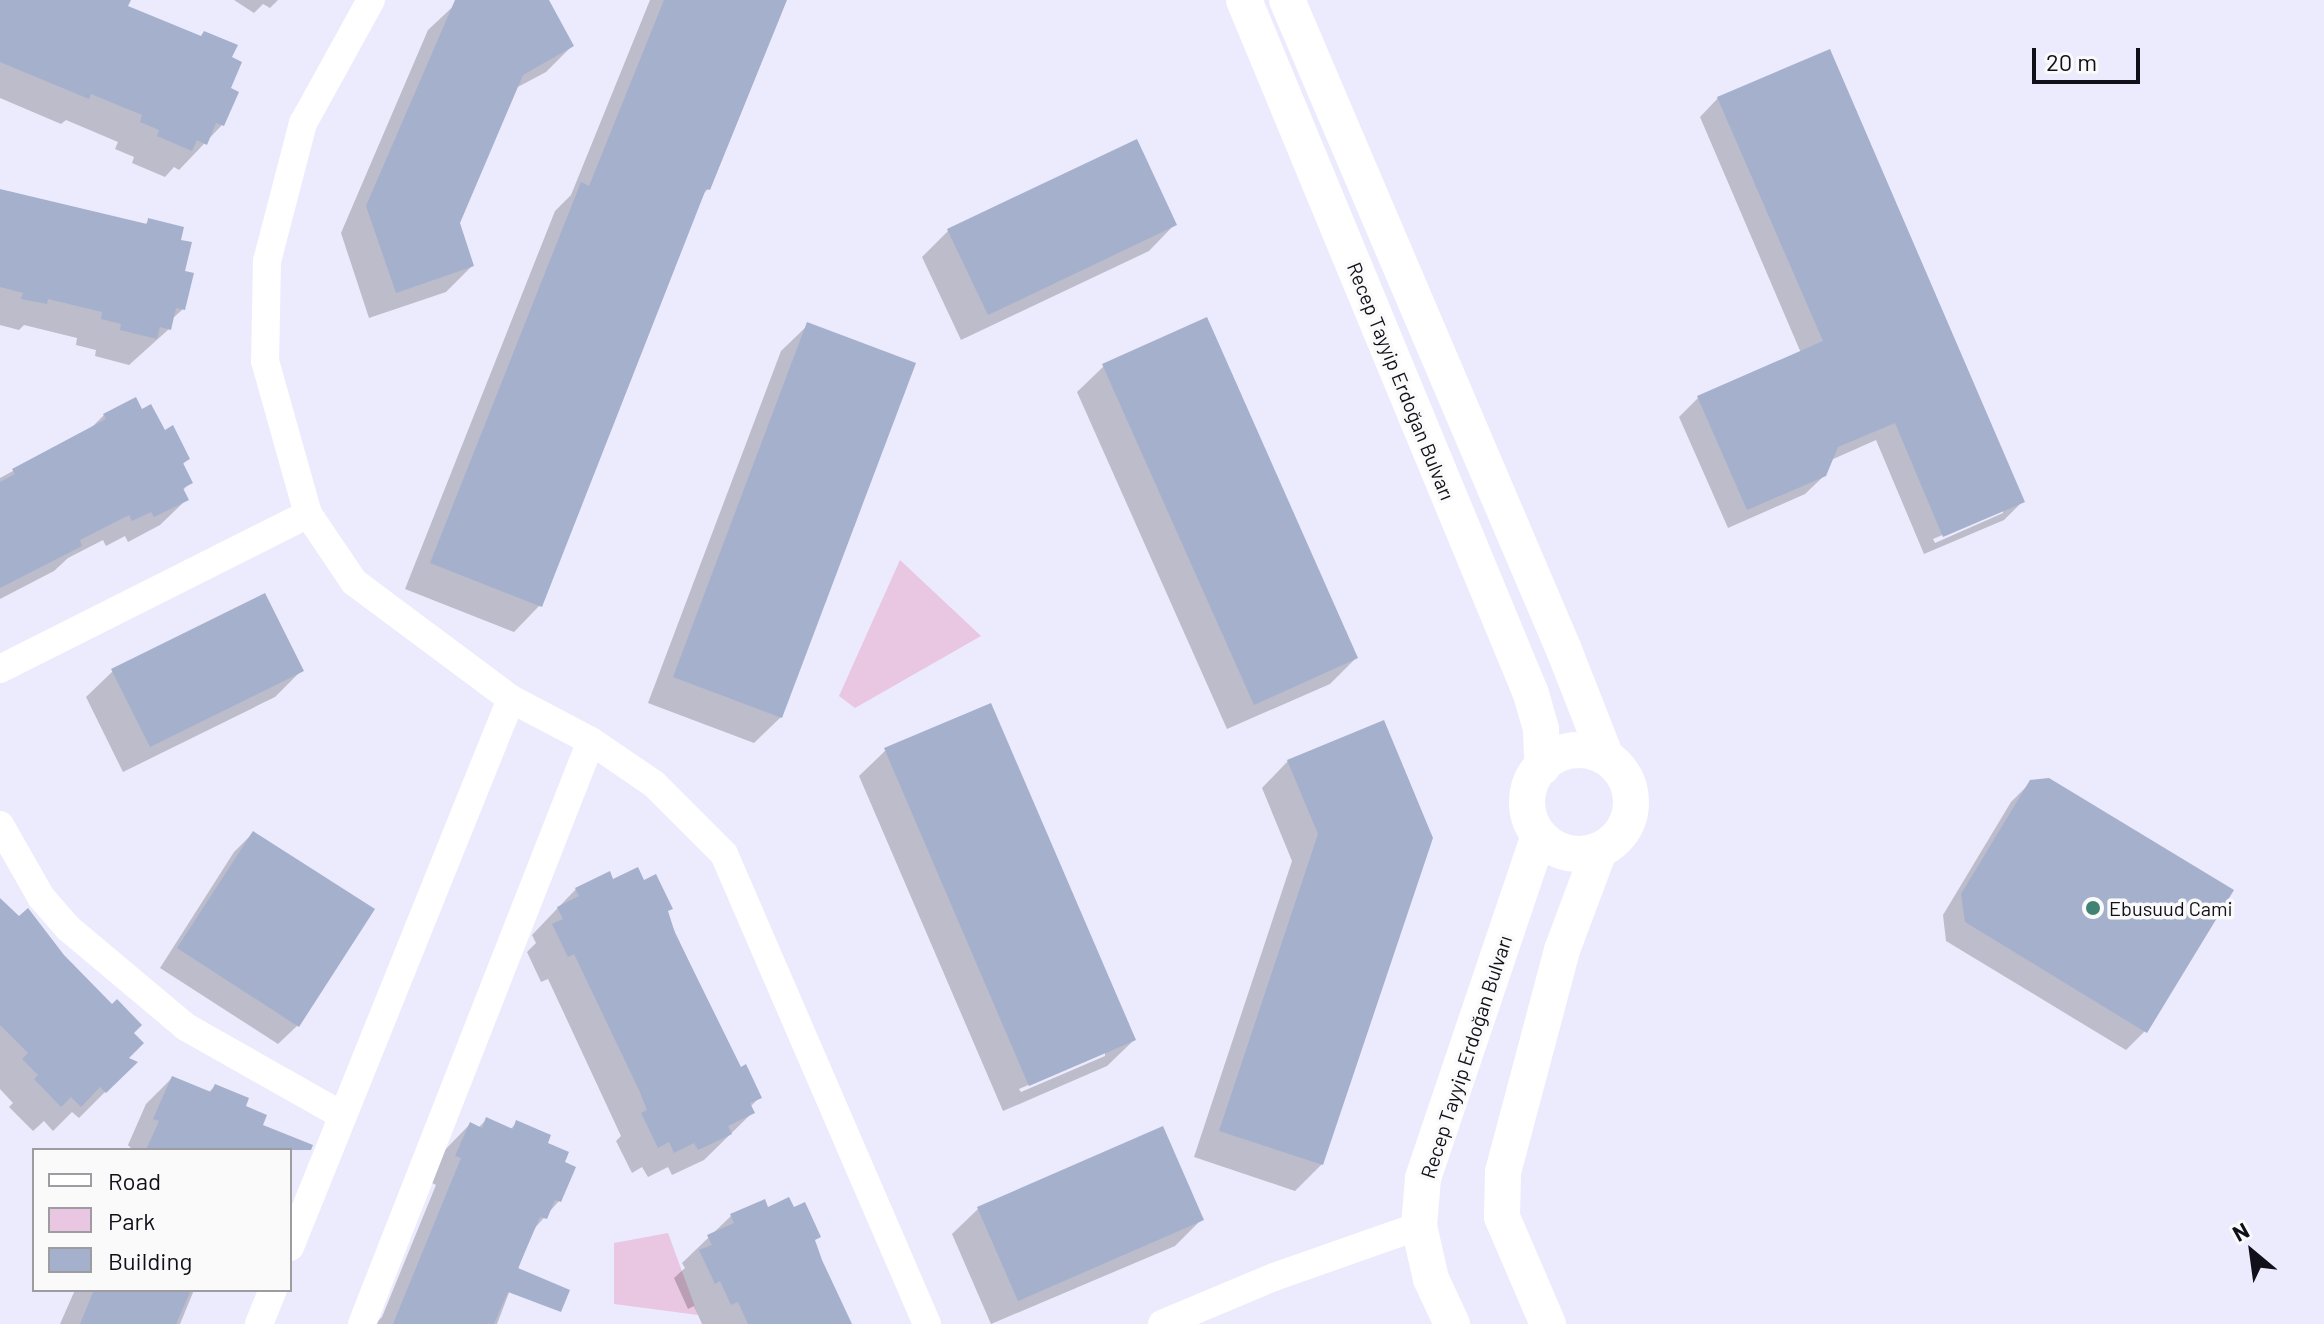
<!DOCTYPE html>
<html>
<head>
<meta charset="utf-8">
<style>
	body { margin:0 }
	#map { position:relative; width:2324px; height:1324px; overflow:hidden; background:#ecebfd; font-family:Barlow,sans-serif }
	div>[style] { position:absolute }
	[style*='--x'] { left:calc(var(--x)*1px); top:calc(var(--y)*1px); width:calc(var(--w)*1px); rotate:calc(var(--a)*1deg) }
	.green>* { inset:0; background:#e9c6e2 }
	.shadow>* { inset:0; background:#0003 }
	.building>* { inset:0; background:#a5b1cc }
	.minor>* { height:28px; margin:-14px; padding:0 14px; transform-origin:14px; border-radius:14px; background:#fff }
	.tertiary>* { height:36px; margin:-18px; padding:0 18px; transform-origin:18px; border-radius:18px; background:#fff }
	.tertiary>.ring { margin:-18px; padding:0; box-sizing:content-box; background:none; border:36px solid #fff; border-radius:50% }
	.dots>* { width:22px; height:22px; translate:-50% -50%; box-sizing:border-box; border:4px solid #fafafa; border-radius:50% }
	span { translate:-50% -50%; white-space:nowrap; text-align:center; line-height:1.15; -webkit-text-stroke:7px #fafafa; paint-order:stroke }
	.street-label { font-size:20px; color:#11101a }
	.poi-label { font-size:20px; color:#11101a }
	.left { translate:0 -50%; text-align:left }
	.legend { position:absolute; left:32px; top:1148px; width:260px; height:144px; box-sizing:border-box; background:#fafafa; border:2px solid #9d9ca0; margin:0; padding:10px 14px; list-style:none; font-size:24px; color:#11101a }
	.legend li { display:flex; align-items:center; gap:16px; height:40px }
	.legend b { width:40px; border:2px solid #9d9ca0 }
	.north { position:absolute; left:2212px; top:1212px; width:80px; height:80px; -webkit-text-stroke:6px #fafafa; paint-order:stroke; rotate:331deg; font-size:22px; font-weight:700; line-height:32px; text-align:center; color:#11101a }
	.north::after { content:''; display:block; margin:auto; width:28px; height:36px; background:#11101a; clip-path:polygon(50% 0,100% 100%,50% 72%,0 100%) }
	.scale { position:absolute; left:2032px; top:48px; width:108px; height:36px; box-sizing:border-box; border:4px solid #11101a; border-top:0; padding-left:10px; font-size:24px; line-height:28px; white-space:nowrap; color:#11101a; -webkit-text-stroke:6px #fafafa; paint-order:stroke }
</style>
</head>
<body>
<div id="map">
	<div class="green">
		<div style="clip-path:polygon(900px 560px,981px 636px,855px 708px,839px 696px)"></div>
		<div style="clip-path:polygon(668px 1233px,698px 1315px,614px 1304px,614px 1243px)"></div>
	</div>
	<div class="shadow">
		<div style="clip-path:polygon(0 0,107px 0,229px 58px,222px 125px,179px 170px,174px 167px,165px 177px,132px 163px,134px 157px,115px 149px,118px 142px,66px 120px,61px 124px,0 98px)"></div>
		<div style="clip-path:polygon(234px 0,278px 0,270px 8px,263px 4px,254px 13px)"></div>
		<div style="clip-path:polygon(460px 0,547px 0,572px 46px,546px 72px,514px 89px,458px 223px,472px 266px,446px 292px,369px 318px,341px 233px,428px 30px)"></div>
		<div style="clip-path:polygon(650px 0,784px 0,708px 189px,702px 195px,540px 605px,514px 632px,405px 589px,555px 211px,571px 195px)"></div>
		<div style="clip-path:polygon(evenodd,1718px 98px,2023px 501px,2004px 520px,1924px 554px,1876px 440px,1831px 460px,1825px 475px,1805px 494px,1728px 528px,1679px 417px,1698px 398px,1801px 353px,1700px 117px,1718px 98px,2003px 509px,2003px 513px,1935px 543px,1933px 539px,2003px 509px)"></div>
		<div style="clip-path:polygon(1136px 142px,1175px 224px,1149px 251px,961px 340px,922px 257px,948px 231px)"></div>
		<div style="clip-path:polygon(0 191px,144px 226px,149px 220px,179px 242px,183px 309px,171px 320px,169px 329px,129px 365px,95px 356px,96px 350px,76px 345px,77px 338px,24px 325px,19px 330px,0 325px)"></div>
		<div style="clip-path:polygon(808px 325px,781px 717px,754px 743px,648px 703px,781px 351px)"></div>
		<div style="clip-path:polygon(1104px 366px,1356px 658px,1330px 684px,1227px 729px,1077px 392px)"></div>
		<div style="clip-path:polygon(141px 412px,188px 459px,182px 465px,190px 483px,182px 491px,187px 499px,160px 525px,128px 542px,125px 536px,106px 546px,103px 540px,68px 558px,54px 571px,0 599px,0 478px,89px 430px,104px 415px)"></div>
		<div style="clip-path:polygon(113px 671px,301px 671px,275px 697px,123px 772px,86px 697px)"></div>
		<div style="clip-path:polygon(1383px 723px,1322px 1164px,1295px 1191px,1194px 1157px,1292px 861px,1262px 788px,1288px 761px)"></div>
		<div style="clip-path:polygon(evenodd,886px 750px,1134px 1040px,1107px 1066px,1003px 1111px,859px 776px,886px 750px,1105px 1052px,1105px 1056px,1021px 1092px,1019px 1089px,1105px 1052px)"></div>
		<div style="clip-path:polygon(2031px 782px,2145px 1031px,2126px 1050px,1946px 941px,1943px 915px,2011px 802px)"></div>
		<div style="clip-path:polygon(253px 833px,297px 1026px,278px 1044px,160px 968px,234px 852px)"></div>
		<div style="clip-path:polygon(612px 882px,666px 913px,740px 1070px,760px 1097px,750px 1107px,752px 1113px,704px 1160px,672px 1175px,668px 1167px,648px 1177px,642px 1167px,632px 1173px,616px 1141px,621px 1136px,548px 979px,541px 982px,527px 952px,536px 943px,532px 935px,576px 889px)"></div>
		<div style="clip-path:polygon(0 922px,63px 957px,131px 1034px,126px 1059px,135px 1062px,79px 1118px,72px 1112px,53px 1131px,44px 1121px,33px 1131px,9px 1107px,13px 1103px,0 1089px)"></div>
		<div style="clip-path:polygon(172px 1078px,208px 1093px,215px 1086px,243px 1107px,260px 1126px,263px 1150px,133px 1150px,128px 1145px,146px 1104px)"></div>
		<div style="clip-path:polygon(486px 1120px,510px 1130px,517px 1122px,545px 1144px,559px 1201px,533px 1230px,497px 1324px,375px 1324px,382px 1317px,436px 1185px,430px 1182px,444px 1151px,470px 1124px,478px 1128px)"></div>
		<div style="clip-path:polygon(979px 1208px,1202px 1219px,1175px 1246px,991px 1324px,952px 1234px)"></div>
		<div style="clip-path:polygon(767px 1209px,813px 1242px,848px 1324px,702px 1324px,694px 1306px,688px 1309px,674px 1278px,685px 1268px,682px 1263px,731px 1216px)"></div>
		<div style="clip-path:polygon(75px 1290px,194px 1290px,180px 1324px,60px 1324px)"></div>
	</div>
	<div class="building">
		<div style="clip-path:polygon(0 0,131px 0,128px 6px,201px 36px,204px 31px,238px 45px,232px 57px,242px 62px,231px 88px,239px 92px,224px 126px,216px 123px,207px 145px,197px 140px,192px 151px,157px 136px,159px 130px,140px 122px,142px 115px,91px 94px,89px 99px,0 62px)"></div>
		<div style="clip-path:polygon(455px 0,549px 0,574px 46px,523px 75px,460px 223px,474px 266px,396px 293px,366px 206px)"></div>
		<div style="clip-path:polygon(664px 0,787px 0,710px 190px,706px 189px,542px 607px,430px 563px,581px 182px,589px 186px)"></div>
		<div style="clip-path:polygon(1830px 49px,2025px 502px,1943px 537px,1895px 423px,1838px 447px,1826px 476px,1747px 510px,1697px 396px,1823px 341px,1717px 97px)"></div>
		<div style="clip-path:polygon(1137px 139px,1177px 225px,988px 315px,947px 229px)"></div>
		<div style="clip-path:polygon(0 189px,147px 224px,148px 218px,184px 227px,181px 240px,192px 242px,185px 271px,194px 273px,185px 310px,176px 308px,171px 330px,160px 327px,157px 339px,120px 330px,121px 324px,101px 319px,102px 312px,48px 299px,47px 304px,21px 299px,23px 293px,0 287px)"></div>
		<div style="clip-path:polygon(1207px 317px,1358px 658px,1254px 705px,1102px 364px)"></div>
		<div style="clip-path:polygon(807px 322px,916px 363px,782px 718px,673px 677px)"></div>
		<div style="clip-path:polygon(136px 397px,142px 409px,151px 404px,165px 430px,173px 425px,190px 459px,183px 463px,193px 483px,183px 488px,189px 500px,154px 517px,151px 512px,132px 521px,129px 515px,80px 540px,82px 546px,0 588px,0 482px,15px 474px,12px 469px,106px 419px,103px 414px)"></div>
		<div style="clip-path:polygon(265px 593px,304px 671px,150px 747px,111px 669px)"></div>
		<div style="clip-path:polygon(991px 703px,1136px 1040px,1029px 1086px,884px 748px)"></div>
		<div style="clip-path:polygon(1384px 720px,1433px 838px,1323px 1165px,1219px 1131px,1318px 834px,1287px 760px)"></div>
		<div style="clip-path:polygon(2049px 778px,2234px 890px,2147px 1033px,1965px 922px,1961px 894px,2030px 780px)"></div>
		<div style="clip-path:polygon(253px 831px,375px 909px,299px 1027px,177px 948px)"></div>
		<div style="clip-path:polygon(638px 867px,644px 880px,656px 874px,673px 909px,668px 911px,675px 933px,741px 1067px,746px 1064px,762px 1098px,750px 1103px,755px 1113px,728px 1126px,732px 1134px,698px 1150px,694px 1143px,674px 1153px,669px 1142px,658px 1148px,641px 1113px,647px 1110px,639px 1090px,574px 954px,568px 957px,552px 924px,563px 919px,557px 907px,579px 896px,575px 888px,610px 871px,613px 879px)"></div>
		<div style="clip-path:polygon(0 898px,19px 916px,28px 908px,64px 955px,112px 1004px,117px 999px,142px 1025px,134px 1033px,144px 1043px,129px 1058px,138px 1062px,106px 1093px,100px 1087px,81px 1107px,71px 1097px,61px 1107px,34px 1079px,38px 1075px,22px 1059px,28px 1053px,0 1025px)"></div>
		<div style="clip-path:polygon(172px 1076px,211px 1092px,215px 1084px,249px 1098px,246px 1106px,267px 1115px,263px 1125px,313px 1145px,311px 1150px,146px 1150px,159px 1121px,153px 1119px)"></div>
		<div style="clip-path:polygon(486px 1117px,513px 1129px,516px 1120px,551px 1135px,548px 1143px,569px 1152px,565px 1162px,576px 1167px,561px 1202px,555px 1200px,547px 1219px,540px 1217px,518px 1268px,570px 1290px,561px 1312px,508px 1292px,494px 1324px,393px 1324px,461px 1158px,455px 1156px,470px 1122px,482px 1128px)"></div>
		<div style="clip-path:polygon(1163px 1126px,1204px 1220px,1018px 1301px,977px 1207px)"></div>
		<div style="clip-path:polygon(789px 1197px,794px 1207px,805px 1202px,821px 1237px,815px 1240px,822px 1260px,852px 1324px,748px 1324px,738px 1302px,731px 1305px,720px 1281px,715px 1284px,699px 1250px,712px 1245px,707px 1235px,734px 1223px,730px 1214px,765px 1199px,768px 1207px)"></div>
		<div style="clip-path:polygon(94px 1290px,191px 1290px,176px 1324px,80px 1324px)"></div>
	</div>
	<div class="minor">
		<div style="--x:371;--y:0;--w:141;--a:118.9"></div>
		<div style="--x:303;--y:123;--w:143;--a:104.6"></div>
		<div style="--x:267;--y:261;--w:100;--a:91.1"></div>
		<div style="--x:265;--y:361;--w:159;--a:74.3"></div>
		<div style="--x:308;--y:514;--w:82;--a:55.9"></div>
		<div style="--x:354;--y:582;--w:196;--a:36.7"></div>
		<div style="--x:511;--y:699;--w:90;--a:27.7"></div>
		<div style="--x:591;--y:741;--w:76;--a:34.3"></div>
		<div style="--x:654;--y:784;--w:99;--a:45"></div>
		<div style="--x:724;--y:854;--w:512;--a:66.64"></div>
		<div style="--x:0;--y:669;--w:345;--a:-26.7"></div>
		<div style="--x:0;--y:825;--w:83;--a:60.3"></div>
		<div style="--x:41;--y:897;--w:41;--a:48.9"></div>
		<div style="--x:68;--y:928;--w:154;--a:40"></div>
		<div style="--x:186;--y:1027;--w:180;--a:29.5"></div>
		<div style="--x:290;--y:1247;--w:591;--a:-68.04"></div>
		<div style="--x:259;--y:1324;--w:37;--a:-68"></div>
		<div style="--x:362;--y:1324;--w:626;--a:-68.56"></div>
		<div style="--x:1162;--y:1324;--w:121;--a:-22.8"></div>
		<div style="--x:1274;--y:1277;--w:154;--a:-19.4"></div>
	</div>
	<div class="tertiary">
		<div style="--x:1244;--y:0;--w:751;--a:67.53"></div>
		<div style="--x:1531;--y:694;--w:36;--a:74"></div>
		<div style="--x:1541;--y:729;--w:38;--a:88"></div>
		<div style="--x:1287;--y:0;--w:707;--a:66.92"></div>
		<div style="--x:1564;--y:650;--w:115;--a:68.6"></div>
		<div class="ring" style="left:1527px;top:750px;width:68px;height:68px"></div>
		<div style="--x:1452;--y:1324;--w:50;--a:-115"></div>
		<div style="--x:1431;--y:1279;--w:54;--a:-102.8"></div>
		<div style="--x:1419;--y:1226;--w:48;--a:-85.2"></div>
		<div style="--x:1423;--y:1178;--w:361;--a:-71.3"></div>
		<div style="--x:1548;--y:1324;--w:116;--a:-113.3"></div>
		<div style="--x:1502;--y:1217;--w:45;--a:-88.7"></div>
		<div style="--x:1503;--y:1172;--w:230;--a:-75.1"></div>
		<div style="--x:1562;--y:950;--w:106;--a:-69.5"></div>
	</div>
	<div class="dots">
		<div style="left:2093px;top:908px;background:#408375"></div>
	</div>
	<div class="street-label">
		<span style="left:1401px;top:381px;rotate:68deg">Recep Tayyip Erdoğan Bulvarı</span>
		<span style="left:1466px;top:1057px;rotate:-72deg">Recep Tayyip Erdoğan Bulvarı</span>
	</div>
	<div class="poi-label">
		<span class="left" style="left:2109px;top:908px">Ebusuud Cami</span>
	</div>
	<ul class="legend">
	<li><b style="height:10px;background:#fff"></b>Road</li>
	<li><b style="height:22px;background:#e9c6e2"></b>Park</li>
	<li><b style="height:22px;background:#a5b1cc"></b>Building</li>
	</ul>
	<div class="north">N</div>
	<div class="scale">20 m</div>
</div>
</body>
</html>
